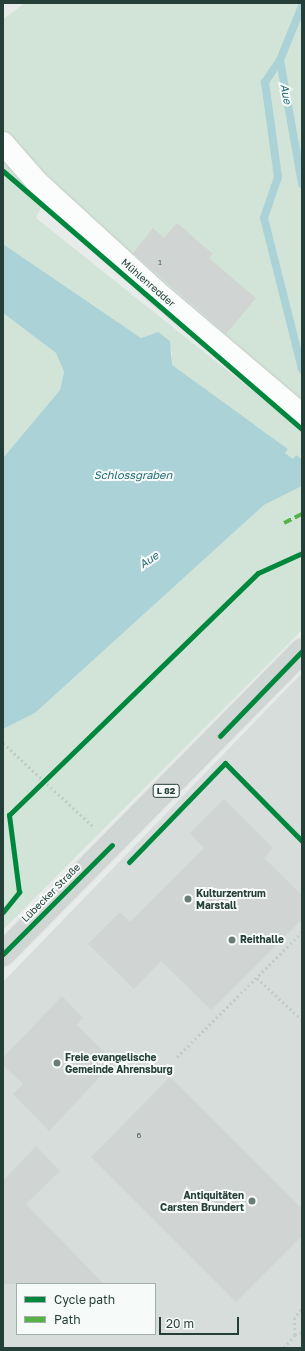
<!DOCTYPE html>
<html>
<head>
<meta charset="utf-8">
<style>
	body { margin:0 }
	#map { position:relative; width:305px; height:1351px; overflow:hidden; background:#e7ecea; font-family:"Golos Text",sans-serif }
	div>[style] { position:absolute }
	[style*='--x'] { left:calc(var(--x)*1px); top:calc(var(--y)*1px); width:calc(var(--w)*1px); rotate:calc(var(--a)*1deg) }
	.built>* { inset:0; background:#d6ddda }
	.green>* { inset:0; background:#d2e4d7 }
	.water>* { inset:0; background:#abd2d7 }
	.stream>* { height:8px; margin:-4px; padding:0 4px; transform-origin:4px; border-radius:4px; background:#abd2d7 }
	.building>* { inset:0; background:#d0d5d3 }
	.path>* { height:2.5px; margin-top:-1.25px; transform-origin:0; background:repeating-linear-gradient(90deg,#c2cbc8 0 2px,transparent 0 5px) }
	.roads { filter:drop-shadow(0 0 1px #c4c9c7) drop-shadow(0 0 1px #c4c9c7) }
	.minor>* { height:22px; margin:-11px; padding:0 11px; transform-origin:11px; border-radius:11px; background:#fbfcfc }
	.primary>* { height:22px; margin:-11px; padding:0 11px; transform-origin:11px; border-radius:11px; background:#d0d6d4 }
	.quiet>* { height:4px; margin-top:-2px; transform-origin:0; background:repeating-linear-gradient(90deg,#55b346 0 8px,transparent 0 12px) }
	.cycleway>* { height:5px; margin:-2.5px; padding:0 2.5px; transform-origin:2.5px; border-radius:2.5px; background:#00873e }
	.dots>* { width:11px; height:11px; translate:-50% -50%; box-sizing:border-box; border:2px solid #f6faf8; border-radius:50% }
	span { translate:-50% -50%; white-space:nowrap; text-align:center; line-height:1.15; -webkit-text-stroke:4px #f6faf8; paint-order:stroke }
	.number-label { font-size:8px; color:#506560 }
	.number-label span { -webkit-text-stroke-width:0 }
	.shield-label span { padding:1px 3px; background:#f6faf8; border:1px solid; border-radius:3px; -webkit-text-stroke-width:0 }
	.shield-label { font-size:9px; color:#253f38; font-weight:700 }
	.street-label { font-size:10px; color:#253f38 }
	.poi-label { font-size:10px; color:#253f38; font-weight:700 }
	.left { translate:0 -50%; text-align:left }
	.right { translate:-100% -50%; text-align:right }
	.water-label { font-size:11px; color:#226c78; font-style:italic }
	.frame { position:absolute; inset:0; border:4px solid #253f38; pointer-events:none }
	.legend { position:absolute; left:16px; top:1283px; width:140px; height:52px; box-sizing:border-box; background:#f6faf8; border:1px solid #a2afab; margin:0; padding:5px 7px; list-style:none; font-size:12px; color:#253f38 }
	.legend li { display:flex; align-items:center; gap:8px; height:20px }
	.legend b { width:20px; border:1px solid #a2afab }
	.scale { position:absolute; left:159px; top:1317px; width:80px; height:18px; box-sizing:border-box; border:2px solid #253f38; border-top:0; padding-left:5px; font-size:12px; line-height:14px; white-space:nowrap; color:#253f38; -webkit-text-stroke:3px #f6faf8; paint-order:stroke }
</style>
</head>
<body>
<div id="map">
	<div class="built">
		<div style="clip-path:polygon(evenodd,302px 673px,302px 1348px,3px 1348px,3px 982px,302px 673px,17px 1284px,155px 1284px,155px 1334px,17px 1334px,17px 1284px)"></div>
	</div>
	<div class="green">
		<div style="clip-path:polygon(25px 3px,302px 3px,302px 407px,128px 258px,3px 130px,3px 19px)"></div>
		<div style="clip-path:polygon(3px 154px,50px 190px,36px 218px,302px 430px,302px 459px,296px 455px,293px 459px,285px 453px,288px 449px,171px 365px,172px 352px,158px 332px,141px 338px,3px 244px)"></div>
		<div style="clip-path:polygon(3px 313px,56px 353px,64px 372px,60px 390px,3px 458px)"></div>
		<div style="clip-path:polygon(302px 486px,302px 630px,3px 930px,3px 729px,35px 713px,264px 505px)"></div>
	</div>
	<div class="water">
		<div style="clip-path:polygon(3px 244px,141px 338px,158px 332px,170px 341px,172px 365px,288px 449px,285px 453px,293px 459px,296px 455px,302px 459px,302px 486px,264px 505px,35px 713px,3px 729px,3px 458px,60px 390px,64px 372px,56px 353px,3px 313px)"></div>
	</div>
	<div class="stream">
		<div style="--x:302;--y:6;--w:58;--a:112.2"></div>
		<div style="--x:280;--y:60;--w:126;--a:79.9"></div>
		<div style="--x:280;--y:60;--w:27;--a:124"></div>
		<div style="--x:265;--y:82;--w:96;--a:82.2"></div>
		<div style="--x:278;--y:177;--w:43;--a:108.9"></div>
		<div style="--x:264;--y:218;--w:156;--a:75.9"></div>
	</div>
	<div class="building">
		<div style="clip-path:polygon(177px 223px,213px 254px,209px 258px,256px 298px,226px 334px,133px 253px,153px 228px,164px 238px)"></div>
		<div style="clip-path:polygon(224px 799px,273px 848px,264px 858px,302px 895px,302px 919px,211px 1010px,161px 961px,134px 989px,88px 944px,120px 912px,130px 922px,204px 848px,190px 833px)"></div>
		<div style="clip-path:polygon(62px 996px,83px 1018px,77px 1025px,114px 1062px,49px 1131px,13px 1094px,23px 1084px,3px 1065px,3px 1058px)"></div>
		<div style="clip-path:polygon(170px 1077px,302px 1209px,302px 1236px,236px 1302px,91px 1157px)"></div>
		<div style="clip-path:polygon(36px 1146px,60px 1171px,26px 1204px,104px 1284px,3px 1284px,3px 1181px)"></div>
	</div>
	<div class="path">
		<div style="--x:3;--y:743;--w:124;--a:42.7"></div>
		<div style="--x:257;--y:978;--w:62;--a:43"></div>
		<div style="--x:177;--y:1057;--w:177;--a:-45"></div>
		<div style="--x:295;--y:1335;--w:8;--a:-23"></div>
		<div style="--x:284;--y:1348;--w:17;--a:-50"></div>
		<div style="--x:295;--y:1335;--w:16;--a:-94"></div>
		<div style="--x:294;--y:1319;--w:14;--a:-54"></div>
	</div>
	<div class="roads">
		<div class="minor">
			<div style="--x:3;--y:143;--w:50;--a:49"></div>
			<div style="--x:36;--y:181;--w:164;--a:42.5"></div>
			<div style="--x:157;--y:292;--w:190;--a:40.3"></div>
		</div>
		<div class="primary">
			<div style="--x:3;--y:954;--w:426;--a:-45.4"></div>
		</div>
	</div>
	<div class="quiet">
		<div style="--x:284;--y:523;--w:20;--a:-27"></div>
	</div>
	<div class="cycleway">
		<div style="--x:3;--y:171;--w:395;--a:40.8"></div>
		<div style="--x:220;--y:736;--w:118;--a:-46"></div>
		<div style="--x:129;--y:862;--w:138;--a:-45.9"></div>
		<div style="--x:225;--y:763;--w:110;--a:45.4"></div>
		<div style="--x:3;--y:912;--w:26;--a:-51"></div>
		<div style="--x:19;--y:892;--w:78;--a:-97.4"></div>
		<div style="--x:9;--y:815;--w:347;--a:-44.2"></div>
		<div style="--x:258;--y:573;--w:48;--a:-24.4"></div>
		<div style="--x:3;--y:954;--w:154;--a:-45"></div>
	</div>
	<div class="dots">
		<div style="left:188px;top:899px;background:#697c76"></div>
		<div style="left:232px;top:940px;background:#697c76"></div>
		<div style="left:57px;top:1063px;background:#697c76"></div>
		<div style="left:252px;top:1201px;background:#697c76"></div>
	</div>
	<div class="number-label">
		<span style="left:160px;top:263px">1</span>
		<span style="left:139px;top:1136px">6</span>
	</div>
	<div class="shield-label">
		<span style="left:166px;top:791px">L 82</span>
	</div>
	<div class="street-label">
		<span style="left:148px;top:283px;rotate:41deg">Mühlenredder</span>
		<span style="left:51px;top:893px;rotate:-45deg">Lübecker Straße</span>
	</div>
	<div class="poi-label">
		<span class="left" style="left:196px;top:899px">Kulturzentrum<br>Marstall</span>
		<span class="left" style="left:240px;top:940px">Reithalle</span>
		<span class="left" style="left:65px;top:1063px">Freie evangelische<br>Gemeinde Ahrensburg</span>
		<span class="right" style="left:244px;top:1201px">Antiquitäten<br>Carsten Brundert</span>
	</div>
	<div class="water-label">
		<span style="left:286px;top:94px;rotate:80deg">Aue</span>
		<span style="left:133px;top:475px">Schlossgraben</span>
		<span style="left:149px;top:560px;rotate:-35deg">Aue</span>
	</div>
	<div class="frame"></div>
	<ul class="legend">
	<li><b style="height:5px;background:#00873e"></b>Cycle path</li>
	<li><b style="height:5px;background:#55b346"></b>Path</li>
	</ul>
	<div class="scale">20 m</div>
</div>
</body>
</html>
